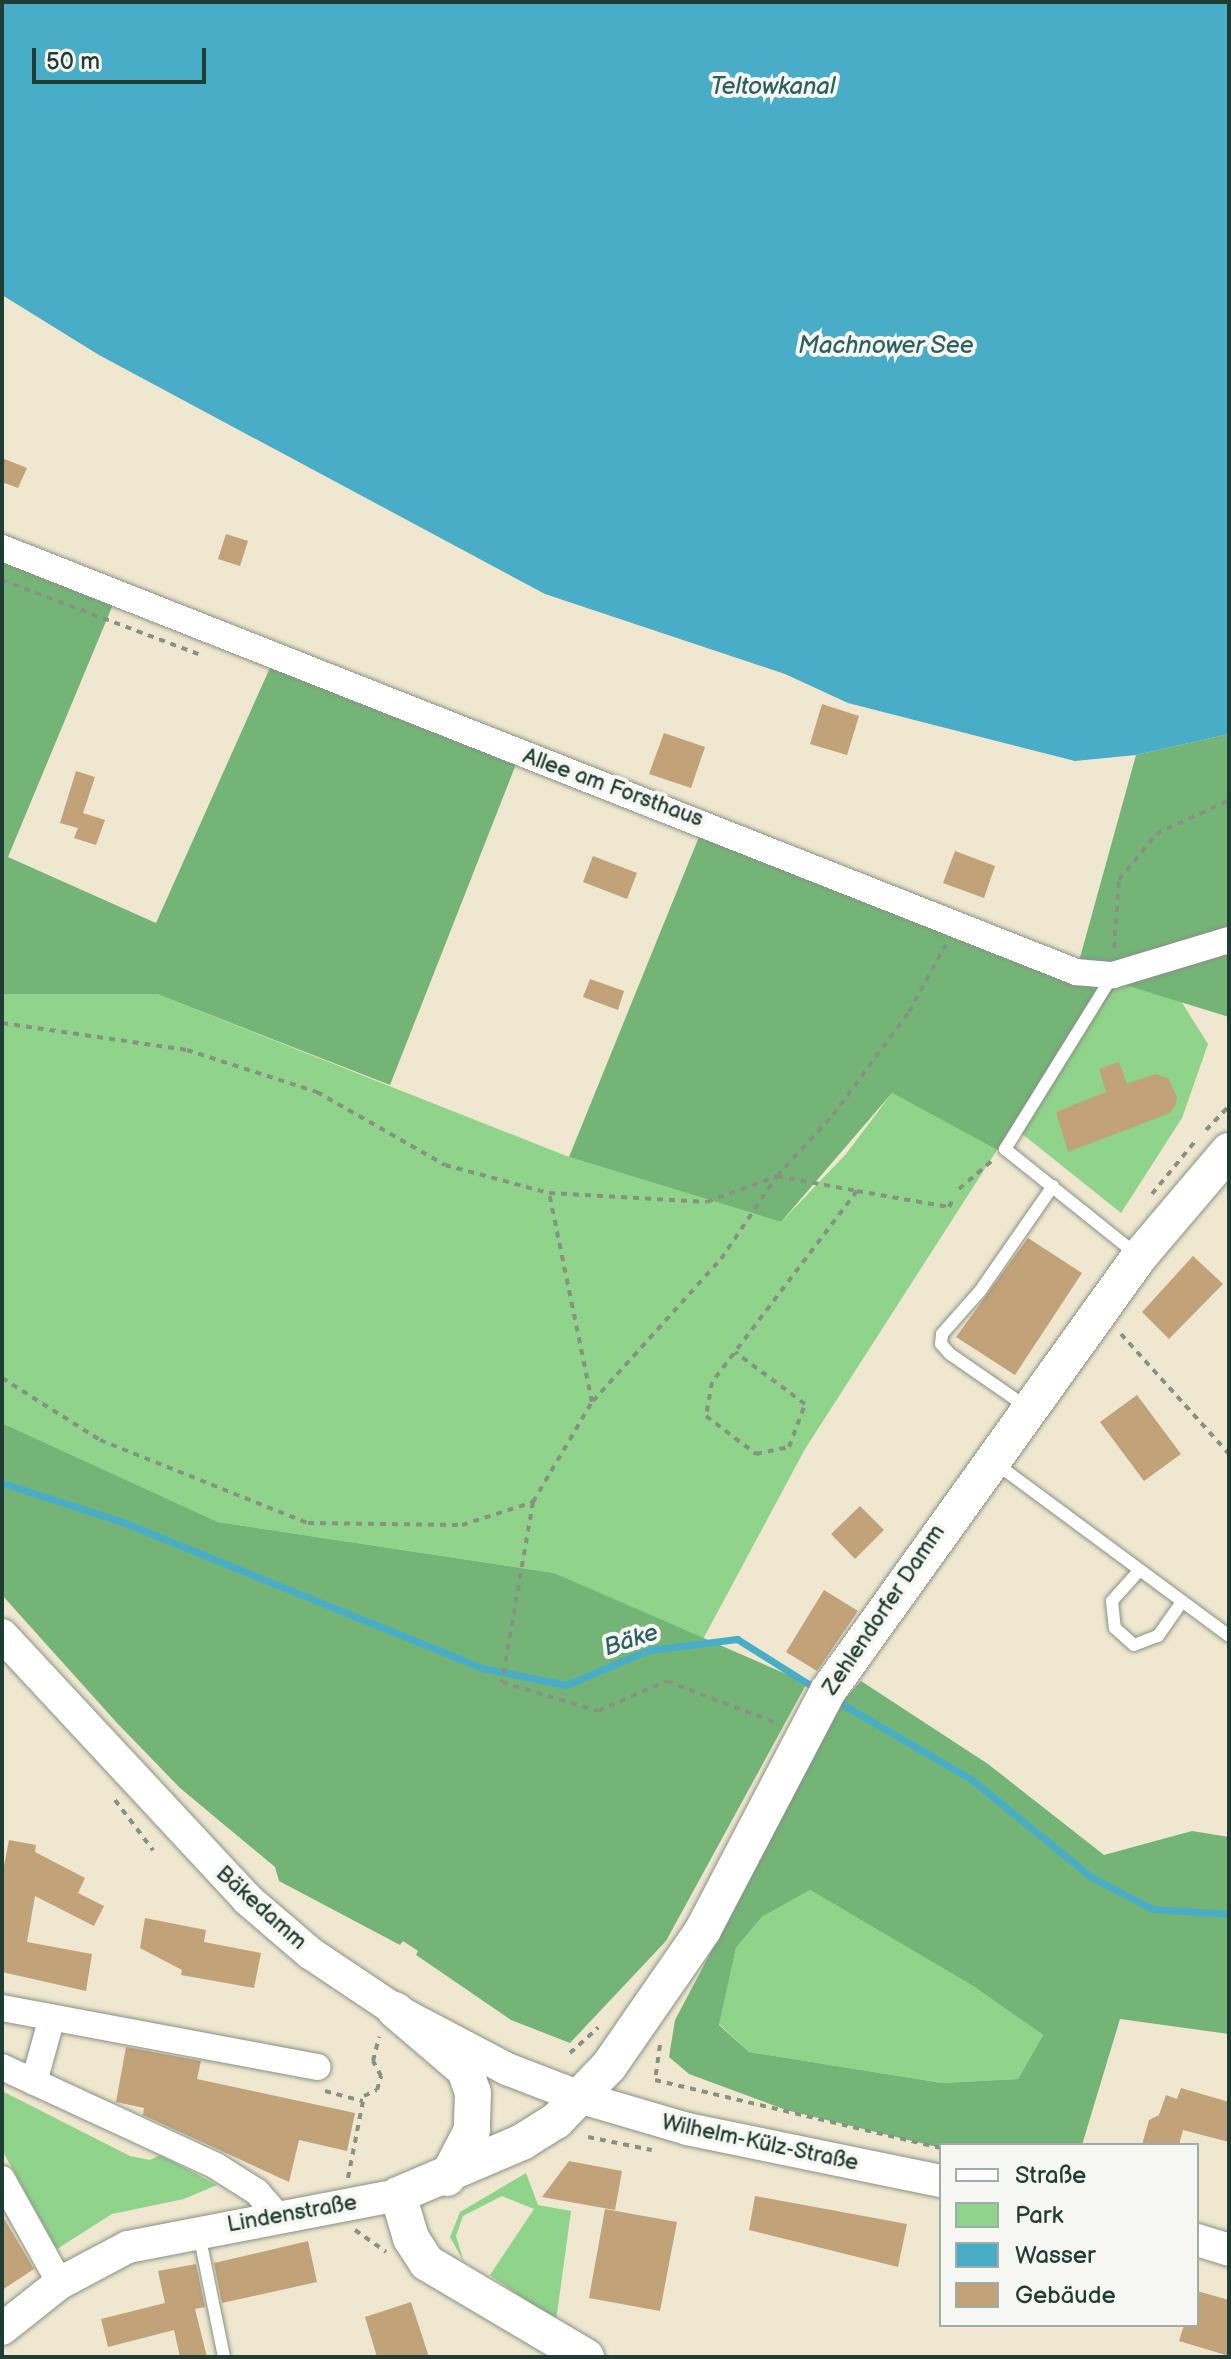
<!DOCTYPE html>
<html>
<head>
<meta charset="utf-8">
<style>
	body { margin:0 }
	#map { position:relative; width:1231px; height:2359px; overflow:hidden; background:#efe7d0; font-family:"Balsamiq Sans",sans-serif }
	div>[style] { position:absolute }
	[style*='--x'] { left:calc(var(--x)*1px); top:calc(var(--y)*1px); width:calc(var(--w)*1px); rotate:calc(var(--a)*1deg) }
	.green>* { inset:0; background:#90d38b }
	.forest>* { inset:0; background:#74b577 }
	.water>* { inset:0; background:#49adc8 }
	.stream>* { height:7px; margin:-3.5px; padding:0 3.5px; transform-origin:3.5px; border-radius:3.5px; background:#49adc8 }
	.building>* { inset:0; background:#c2a279 }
	.path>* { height:4px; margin-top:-2px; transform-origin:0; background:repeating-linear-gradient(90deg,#879282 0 6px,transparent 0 12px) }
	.roads { filter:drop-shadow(0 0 2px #879282) drop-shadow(0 0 2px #879282) }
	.service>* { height:12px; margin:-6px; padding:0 6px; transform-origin:6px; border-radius:6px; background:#fff }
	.minor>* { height:26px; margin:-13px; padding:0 13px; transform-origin:13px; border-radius:13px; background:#fff }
	.tertiary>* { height:32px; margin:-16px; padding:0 16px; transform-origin:16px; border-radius:16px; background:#fff }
	.secondary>* { height:36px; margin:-18px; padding:0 18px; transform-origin:18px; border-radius:18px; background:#fff }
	span { translate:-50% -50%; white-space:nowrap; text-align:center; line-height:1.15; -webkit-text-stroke:8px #f6f6f2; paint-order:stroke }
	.street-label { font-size:22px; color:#1f3d34 }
	.water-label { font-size:24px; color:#2c5f60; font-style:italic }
	.frame { position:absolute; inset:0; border:4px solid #1f3d34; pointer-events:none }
	.legend { position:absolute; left:939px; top:2143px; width:260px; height:184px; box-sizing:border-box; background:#f6f6f2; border:2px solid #a0aca6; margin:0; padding:10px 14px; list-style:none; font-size:24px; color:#1f3d34 }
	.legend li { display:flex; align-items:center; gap:16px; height:40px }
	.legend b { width:40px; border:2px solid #a0aca6 }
	.scale { position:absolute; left:32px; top:48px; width:174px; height:36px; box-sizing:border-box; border:4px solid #1f3d34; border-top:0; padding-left:10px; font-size:24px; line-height:28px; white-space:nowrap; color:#1f3d34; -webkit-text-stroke:6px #f6f6f2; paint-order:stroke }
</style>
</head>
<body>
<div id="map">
	<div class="green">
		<div style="clip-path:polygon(1119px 982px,1179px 998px,1208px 1044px,1182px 1118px,1121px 1213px,1016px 1129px)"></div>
		<div style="clip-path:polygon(2px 994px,157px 994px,569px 1157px,781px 1222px,846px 1154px,892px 1093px,997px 1150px,805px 1449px,702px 1641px,554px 1573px,218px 1522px,2px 1423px)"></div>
		<div style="clip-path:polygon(810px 1890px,973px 1986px,1043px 2035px,1018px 2079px,942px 2083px,749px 2052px,719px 2024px,736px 1948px,762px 1917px)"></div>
		<div style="clip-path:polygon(2px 2091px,130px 2156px,150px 2160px,160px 2155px,217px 2185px,184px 2199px,112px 2214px,57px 2249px,2px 2150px)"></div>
		<div style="clip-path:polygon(526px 2173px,538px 2205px,571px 2211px,556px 2321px,490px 2275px,534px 2209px,502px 2196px,463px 2216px,456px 2236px,464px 2262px,450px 2237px,460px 2212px)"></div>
	</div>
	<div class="forest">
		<div style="clip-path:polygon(2px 548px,119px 590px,8px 857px,156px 923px,277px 652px,520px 754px,390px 1085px,157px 994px,2px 994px)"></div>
		<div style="clip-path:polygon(1229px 734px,1229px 1017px,1119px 983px,997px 1150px,892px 1093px,781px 1222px,569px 1157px,705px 822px,1076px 972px,1136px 755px)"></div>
		<div style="clip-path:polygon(2px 1423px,218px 1522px,554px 1573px,807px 1683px,666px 1941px,570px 2043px,511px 2020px,416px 1955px,418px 1951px,403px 1941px,400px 1945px,279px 1881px,275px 1867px,180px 1788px,117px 1723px,2px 1595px)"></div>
		<div style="clip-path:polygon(evenodd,861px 1681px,988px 1764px,1104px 1855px,1192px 1831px,1229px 1837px,1229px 2034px,1120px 2019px,1082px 2145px,941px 2148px,786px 2110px,689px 2074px,669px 2057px,675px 2020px,844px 1700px,861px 1681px,810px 1890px,973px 1986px,1043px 2035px,1018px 2079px,942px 2083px,749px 2052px,719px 2025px,736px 1948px,762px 1917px,810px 1890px)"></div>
	</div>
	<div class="water">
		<div style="clip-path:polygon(2px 2px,1229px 2px,1229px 734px,1136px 755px,1075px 761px,848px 703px,785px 674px,545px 594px,99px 355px,2px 295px)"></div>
	</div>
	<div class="stream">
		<div style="--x:2;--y:1483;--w:124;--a:17.9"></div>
		<div style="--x:120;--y:1521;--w:391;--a:22.1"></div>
		<div style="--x:482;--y:1668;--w:86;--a:11.4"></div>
		<div style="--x:566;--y:1685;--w:90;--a:-22.9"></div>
		<div style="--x:649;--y:1650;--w:89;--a:-7.1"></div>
		<div style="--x:737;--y:1639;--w:96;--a:32.2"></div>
		<div style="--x:835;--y:1700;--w:157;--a:30.2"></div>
		<div style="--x:971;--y:1779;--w:155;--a:39.2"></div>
		<div style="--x:1091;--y:1877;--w:70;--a:27.3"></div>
		<div style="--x:1153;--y:1909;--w:76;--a:3.8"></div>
	</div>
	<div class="building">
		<div style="clip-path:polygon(2px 458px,27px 468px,18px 488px,2px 482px)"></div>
		<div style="clip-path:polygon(226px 534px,248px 541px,240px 566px,218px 559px)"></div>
		<div style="clip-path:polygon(822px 704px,859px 716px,847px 755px,810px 744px)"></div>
		<div style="clip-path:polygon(664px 733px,705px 747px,691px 788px,649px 774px)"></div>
		<div style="clip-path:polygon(76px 771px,95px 777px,83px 813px,105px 820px,96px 845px,74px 838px,78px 828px,60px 823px)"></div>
		<div style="clip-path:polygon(955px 851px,995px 866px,984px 898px,943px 883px)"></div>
		<div style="clip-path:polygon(593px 856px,637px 873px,627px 899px,583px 882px)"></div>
		<div style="clip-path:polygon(590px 979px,624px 991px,618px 1010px,583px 997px)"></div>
		<div style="clip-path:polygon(1119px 1062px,1127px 1084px,1155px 1074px,1168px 1078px,1177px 1097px,1175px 1106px,1170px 1113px,1068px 1152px,1056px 1112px,1106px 1092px,1099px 1069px)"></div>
		<div style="clip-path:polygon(1028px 1238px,1082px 1273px,1015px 1375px,956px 1337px)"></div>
		<div style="clip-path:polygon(1193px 1256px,1223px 1284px,1169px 1339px,1142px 1312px)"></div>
		<div style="clip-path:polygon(1137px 1395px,1181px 1454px,1144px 1481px,1100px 1422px)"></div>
		<div style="clip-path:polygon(860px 1506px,884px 1530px,855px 1559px,831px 1534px)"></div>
		<div style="clip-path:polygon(824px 1590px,858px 1611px,817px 1671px,786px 1652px)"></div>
		<div style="clip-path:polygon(9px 1840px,36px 1845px,35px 1852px,85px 1878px,78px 1893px,104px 1906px,94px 1926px,35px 1896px,27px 1942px,92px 1954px,86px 1991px,2px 1972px,2px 1876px)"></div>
		<div style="clip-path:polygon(145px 1918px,206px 1930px,204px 1942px,261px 1953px,254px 1988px,181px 1975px,182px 1970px,140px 1948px)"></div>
		<div style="clip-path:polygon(126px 2047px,201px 2061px,197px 2079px,355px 2113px,347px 2151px,299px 2140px,289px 2182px,143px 2115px,144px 2108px,116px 2102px)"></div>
		<div style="clip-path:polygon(1181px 2088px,1229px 2102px,1229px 2142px,1183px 2130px,1179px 2145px,1142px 2145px,1149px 2120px,1159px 2115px,1166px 2095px,1177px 2099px)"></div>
		<div style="clip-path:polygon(569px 2161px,622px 2171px,615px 2210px,542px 2197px)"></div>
		<div style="clip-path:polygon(755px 2196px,907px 2224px,898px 2267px,749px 2230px)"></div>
		<div style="clip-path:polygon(605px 2209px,677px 2222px,660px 2311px,589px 2298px)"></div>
		<div style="clip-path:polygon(2px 2215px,34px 2269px,2px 2290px)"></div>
		<div style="clip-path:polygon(308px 2241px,317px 2282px,222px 2303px,214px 2263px)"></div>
		<div style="clip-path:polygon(196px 2264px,205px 2307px,195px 2309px,207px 2357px,180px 2357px,174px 2330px,108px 2347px,101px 2319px,165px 2303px,158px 2271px)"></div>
		<div style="clip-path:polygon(1197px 2291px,1229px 2300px,1229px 2356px,1179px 2341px,1184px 2325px,1197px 2325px)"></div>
		<div style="clip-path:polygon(411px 2302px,429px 2357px,377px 2357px,365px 2317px)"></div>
	</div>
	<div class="path">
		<div style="--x:2;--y:580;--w:210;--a:20.7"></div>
		<div style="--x:1114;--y:948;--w:68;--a:-85.8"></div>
		<div style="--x:1119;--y:880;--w:59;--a:-51.2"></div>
		<div style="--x:1156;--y:834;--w:81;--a:-25"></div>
		<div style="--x:2;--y:1023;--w:187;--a:8.3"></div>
		<div style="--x:187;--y:1050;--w:137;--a:17.9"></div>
		<div style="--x:317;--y:1092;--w:147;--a:29.7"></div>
		<div style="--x:445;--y:1165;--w:108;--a:15.1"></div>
		<div style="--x:549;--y:1193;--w:158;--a:3.3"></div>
		<div style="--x:707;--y:1202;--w:75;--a:-20.4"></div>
		<div style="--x:777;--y:1176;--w:83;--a:-47.4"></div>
		<div style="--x:833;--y:1115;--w:128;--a:-53.6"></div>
		<div style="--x:909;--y:1012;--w:77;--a:-61.4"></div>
		<div style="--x:1206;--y:1130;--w:33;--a:-46"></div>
		<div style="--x:959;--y:1189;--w:46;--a:-40.6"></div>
		<div style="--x:857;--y:1191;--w:93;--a:9.9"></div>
		<div style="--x:949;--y:1207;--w:9;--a:-63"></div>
		<div style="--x:1152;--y:1194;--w:71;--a:-50.7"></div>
		<div style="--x:1121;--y:1334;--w:161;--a:48"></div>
		<div style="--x:2;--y:1378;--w:116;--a:32.3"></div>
		<div style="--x:100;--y:1440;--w:224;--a:21.8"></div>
		<div style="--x:308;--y:1523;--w:154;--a:0.7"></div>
		<div style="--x:462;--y:1525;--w:75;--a:-17.9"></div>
		<div style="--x:533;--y:1502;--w:116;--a:-59.5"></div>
		<div style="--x:592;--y:1402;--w:213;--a:-101.6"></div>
		<div style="--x:593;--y:1401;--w:191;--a:-48"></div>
		<div style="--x:721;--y:1259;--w:100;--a:-56"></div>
		<div style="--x:777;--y:1176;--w:81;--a:10.6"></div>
		<div style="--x:857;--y:1191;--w:240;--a:127.2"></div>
		<div style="--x:712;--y:1382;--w:35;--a:100"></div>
		<div style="--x:706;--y:1416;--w:63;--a:37.2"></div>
		<div style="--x:756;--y:1454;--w:34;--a:-12"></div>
		<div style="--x:789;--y:1447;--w:46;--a:-69.6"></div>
		<div style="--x:805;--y:1404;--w:87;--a:-143.4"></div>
		<div style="--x:533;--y:1502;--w:183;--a:99.8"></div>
		<div style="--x:502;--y:1682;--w:100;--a:16.8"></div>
		<div style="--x:598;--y:1711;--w:75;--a:-23.5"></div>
		<div style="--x:667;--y:1681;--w:120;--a:21"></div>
		<div style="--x:115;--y:1800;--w:63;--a:52.8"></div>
		<div style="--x:660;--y:2045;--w:35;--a:98"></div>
		<div style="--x:655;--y:2080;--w:294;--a:13.4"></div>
		<div style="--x:570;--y:2053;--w:38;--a:-42"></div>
		<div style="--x:325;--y:2091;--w:39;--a:15"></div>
		<div style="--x:588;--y:2137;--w:65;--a:11.5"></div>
		<div style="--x:348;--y:2178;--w:84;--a:-79"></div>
		<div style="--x:364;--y:2096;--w:14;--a:-25"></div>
		<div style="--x:377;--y:2090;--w:15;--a:-74"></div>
		<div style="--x:381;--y:2076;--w:17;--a:-118"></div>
		<div style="--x:373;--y:2061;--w:25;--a:-76"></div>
		<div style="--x:355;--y:2230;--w:38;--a:35"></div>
	</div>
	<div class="roads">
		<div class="service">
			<div style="--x:1113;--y:975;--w:205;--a:121.8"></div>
			<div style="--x:1005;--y:1149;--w:166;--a:38.7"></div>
			<div style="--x:1028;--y:1408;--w:95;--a:-145.3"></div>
			<div style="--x:950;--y:1354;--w:13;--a:-132"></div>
			<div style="--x:941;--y:1344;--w:10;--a:-84"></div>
			<div style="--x:942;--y:1334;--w:57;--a:-48.5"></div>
			<div style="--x:980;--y:1291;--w:128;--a:-55.2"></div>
			<div style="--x:994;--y:1462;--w:292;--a:36.5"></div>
			<div style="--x:1138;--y:1572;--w:39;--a:132"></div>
			<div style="--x:1112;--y:1601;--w:27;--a:84"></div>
			<div style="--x:1115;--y:1628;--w:25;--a:42"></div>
			<div style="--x:1134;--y:1645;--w:26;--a:-21"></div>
			<div style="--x:1158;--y:1636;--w:38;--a:-55"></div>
			<div style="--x:199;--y:2234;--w:126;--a:78.5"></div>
		</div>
		<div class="minor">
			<div style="--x:2;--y:548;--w:1155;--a:21.54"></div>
			<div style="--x:1076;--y:972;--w:37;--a:5"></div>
			<div style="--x:1113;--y:975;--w:121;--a:-16.8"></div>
			<div style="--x:2;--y:2008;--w:321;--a:10.6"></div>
			<div style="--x:2;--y:2067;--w:236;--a:24.8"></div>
			<div style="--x:216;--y:2166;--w:49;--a:32.4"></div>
			<div style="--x:257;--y:2192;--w:29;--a:49"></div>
			<div style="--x:34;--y:2082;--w:67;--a:-74.5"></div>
			<div style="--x:2;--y:2179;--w:119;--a:60.9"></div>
		</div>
		<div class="tertiary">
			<div style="--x:2;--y:1635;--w:360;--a:47.1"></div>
			<div style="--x:247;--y:1899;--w:83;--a:40.6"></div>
			<div style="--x:310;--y:1953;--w:102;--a:33.8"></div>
			<div style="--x:395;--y:2010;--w:127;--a:27.8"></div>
			<div style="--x:507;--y:2069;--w:80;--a:21.1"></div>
			<div style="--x:582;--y:2098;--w:109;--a:16.4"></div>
			<div style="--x:687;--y:2129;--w:259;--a:11.6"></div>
			<div style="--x:1197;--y:2240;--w:34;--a:17"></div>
			<div style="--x:2;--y:2329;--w:74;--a:-38.4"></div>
			<div style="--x:60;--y:2283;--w:77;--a:-27.9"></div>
			<div style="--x:128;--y:2247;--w:275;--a:-10.9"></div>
		</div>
		<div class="secondary">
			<div style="--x:395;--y:2010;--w:92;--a:40.6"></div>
			<div style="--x:465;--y:2070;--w:24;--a:71"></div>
			<div style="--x:473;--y:2093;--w:37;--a:92"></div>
			<div style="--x:472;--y:2130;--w:54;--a:117.5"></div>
			<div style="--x:586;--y:2357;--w:185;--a:-149.4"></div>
			<div style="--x:427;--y:2263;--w:30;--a:-123"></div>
			<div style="--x:411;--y:2238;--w:45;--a:-106.8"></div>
			<div style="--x:398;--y:2195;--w:135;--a:-23.1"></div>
			<div style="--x:522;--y:2142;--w:40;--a:-32"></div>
			<div style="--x:556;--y:2121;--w:76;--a:-46.1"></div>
			<div style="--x:609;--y:2066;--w:165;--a:-55.3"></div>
			<div style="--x:703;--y:1930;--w:270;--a:-62.4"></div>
			<div style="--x:828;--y:1691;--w:534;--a:-54.38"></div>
			<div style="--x:1139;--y:1257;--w:139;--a:-49.7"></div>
		</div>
	</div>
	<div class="street-label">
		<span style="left:613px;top:788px;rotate:20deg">Allee am Forsthaus</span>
		<span style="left:884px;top:1610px;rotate:-56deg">Zehlendorfer Damm</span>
		<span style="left:261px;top:1908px;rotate:42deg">Bäkedamm</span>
		<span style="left:760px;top:2143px;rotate:12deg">Wilhelm-Külz-Straße</span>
		<span style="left:292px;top:2214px;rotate:-10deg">Lindenstraße</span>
	</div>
	<div class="water-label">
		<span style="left:773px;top:87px">Teltowkanal</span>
		<span style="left:886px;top:346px">Machnower See</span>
		<span style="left:631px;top:1640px;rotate:-18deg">Bäke</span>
	</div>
	<div class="frame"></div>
	<ul class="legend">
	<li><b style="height:10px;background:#fff"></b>Straße</li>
	<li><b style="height:22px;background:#90d38b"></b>Park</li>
	<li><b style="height:22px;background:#49adc8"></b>Wasser</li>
	<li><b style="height:22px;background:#c2a279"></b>Gebäude</li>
	</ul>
	<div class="scale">50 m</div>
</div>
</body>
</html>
